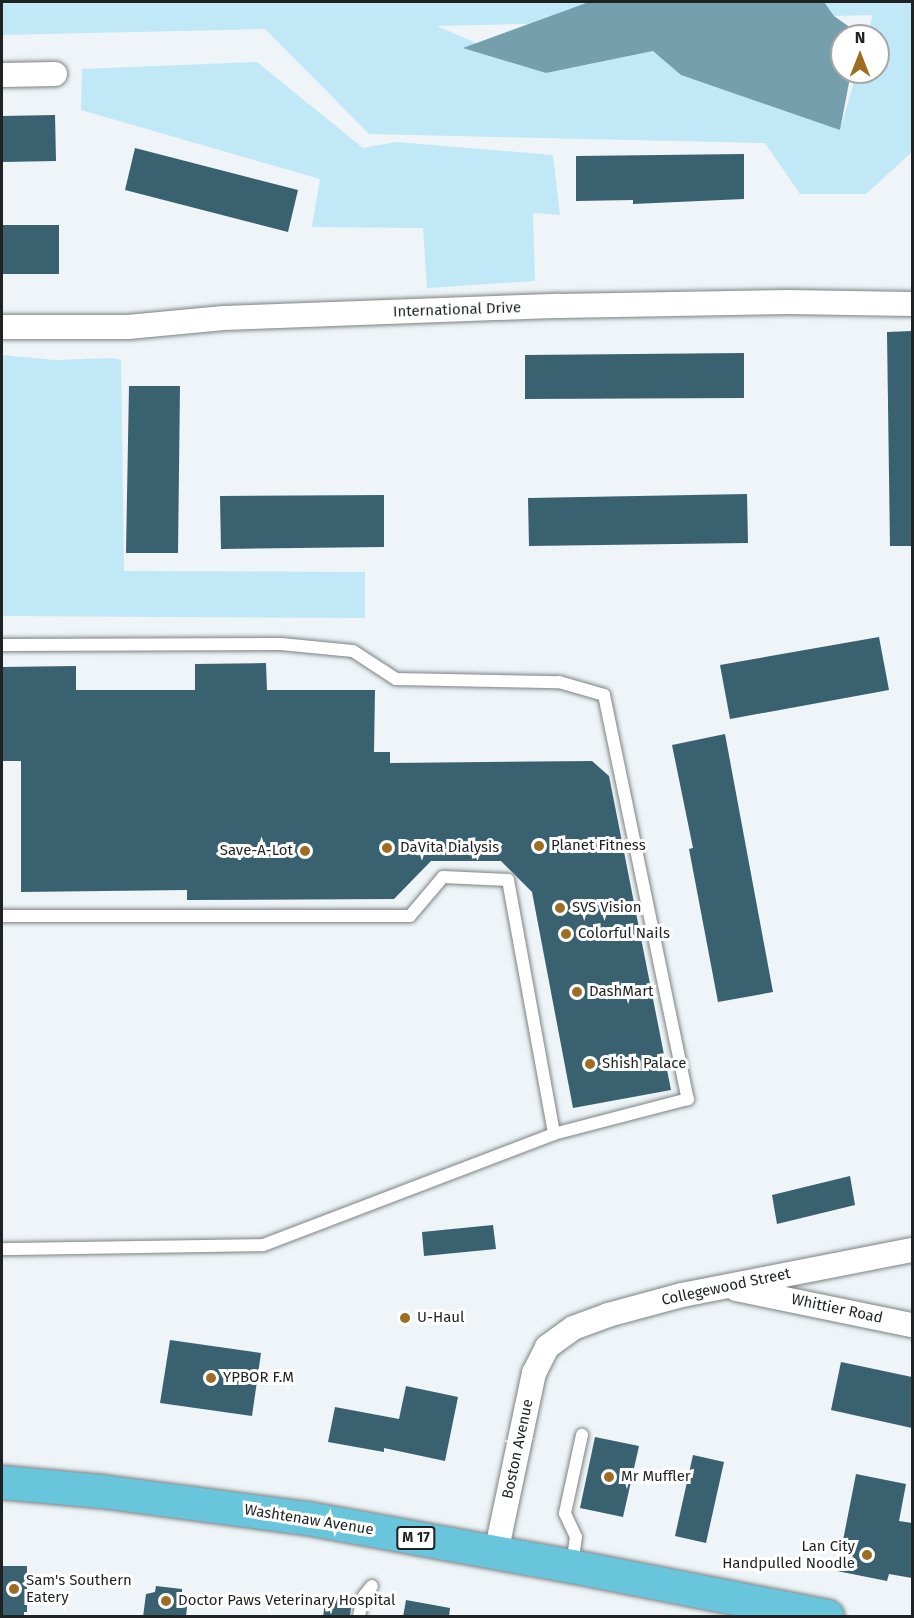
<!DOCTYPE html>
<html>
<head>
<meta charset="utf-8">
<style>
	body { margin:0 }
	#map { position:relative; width:914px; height:1618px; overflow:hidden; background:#eef4f7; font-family:"Fira Sans",sans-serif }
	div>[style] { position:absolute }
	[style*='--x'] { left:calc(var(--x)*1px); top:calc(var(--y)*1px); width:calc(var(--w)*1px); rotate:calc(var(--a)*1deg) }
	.green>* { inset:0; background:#c1e8f7 }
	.water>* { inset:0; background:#769fae }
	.building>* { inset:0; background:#3a616f }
	.roads { filter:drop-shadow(0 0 2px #7d8284) drop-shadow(0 0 2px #7d8284) }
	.lane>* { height:12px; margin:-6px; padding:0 6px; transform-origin:6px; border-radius:6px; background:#fff }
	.street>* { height:24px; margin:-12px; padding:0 12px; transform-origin:12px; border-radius:12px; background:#fff }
	.primary>* { height:33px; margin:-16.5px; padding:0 16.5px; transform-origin:16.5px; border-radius:16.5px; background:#68c5dc }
	.dots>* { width:16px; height:16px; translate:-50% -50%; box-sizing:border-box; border:3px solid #fff; border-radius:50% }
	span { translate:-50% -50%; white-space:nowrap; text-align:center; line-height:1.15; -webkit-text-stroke:6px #fff; paint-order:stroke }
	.shield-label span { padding:2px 4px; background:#fff; border:2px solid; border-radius:4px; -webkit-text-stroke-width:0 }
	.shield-label { font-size:14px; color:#1f2222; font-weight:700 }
	.street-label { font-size:15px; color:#1f2222 }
	.poi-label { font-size:15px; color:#1f2222 }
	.left { translate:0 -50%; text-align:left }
	.right { translate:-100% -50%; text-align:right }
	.frame { position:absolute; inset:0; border:3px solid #1f2222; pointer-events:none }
	.north { position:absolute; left:830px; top:24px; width:60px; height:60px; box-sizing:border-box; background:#fff; border:2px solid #a5a7a7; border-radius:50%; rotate:0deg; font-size:16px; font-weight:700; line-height:24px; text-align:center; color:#1f2222 }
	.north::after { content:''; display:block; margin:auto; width:21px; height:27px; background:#9e6d22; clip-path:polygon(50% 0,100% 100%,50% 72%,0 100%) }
</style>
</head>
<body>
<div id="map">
	<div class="green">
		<div style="clip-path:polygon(evenodd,2px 2px,912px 2px,912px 152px,866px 194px,800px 194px,765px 143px,369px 134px,265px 29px,2px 35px,2px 2px,873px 15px,867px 36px,878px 36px,878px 72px,857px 72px,840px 130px,653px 51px,546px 73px,437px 26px,873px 15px)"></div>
		<div style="clip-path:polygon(257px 62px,363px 148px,396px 142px,553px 155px,560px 215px,533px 213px,535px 281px,427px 288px,423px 228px,312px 227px,320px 179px,81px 110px,82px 69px)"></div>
		<div style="clip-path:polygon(2px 355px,55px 360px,113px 358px,121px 360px,124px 571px,365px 572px,365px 618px,2px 616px)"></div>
	</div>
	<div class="water">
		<div style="clip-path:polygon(589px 2px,824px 2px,834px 16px,858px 33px,857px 36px,842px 36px,842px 72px,851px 72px,840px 130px,681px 75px,653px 51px,546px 73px,463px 48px)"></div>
	</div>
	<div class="building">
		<div style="clip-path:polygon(55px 115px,56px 161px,2px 162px,2px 116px)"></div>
		<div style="clip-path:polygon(135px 148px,298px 190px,288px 232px,125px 190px)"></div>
		<div style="clip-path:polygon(744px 154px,744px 199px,633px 204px,633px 200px,576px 201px,576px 156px)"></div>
		<div style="clip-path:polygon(2px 225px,59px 225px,59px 274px,2px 274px)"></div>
		<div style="clip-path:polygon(912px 331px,912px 546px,890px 546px,887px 332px)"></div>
		<div style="clip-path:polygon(744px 353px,744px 398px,525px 399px,525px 355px)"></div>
		<div style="clip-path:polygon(129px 386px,180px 386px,178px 553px,126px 553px)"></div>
		<div style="clip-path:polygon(747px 494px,748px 543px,529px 546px,528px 498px)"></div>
		<div style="clip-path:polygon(384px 495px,384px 547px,221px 549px,220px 496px)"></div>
		<div style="clip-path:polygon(879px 637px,889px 690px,730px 719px,720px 665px)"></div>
		<div style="clip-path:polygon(266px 663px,267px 690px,375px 690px,374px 752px,390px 752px,390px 763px,592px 761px,609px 776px,671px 1090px,573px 1108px,532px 892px,501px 861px,431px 861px,394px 899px,187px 900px,187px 890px,21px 892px,21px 761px,2px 761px,2px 667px,76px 666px,76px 690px,195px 690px,195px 664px)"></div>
		<div style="clip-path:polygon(725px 734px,773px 992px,718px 1002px,689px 849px,693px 848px,672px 745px)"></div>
		<div style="clip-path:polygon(850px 1176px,855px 1205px,777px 1224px,772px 1195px)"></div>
		<div style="clip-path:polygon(493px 1225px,496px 1249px,424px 1256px,422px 1232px)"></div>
		<div style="clip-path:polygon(170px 1340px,261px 1353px,252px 1416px,160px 1403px)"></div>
		<div style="clip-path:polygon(841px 1362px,912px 1377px,912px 1428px,831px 1410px)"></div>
		<div style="clip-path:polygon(406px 1386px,458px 1397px,445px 1461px,384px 1448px,384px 1452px,328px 1442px,335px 1407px,399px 1419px)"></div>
		<div style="clip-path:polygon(595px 1437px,639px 1446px,623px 1517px,580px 1508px)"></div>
		<div style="clip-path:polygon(693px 1455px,724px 1462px,706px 1543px,675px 1536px)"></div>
		<div style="clip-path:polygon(856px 1474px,906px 1484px,899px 1521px,912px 1523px,912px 1578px,889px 1574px,887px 1581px,837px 1571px)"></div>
		<div style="clip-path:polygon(2px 1566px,27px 1566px,27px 1612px,24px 1612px,24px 1617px,2px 1617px)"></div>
		<div style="clip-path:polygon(156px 1586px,182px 1589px,182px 1598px,188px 1598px,186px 1617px,143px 1617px,146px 1594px,155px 1592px)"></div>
		<div style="clip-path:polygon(326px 1595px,352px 1599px,350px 1617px,323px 1617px)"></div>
		<div style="clip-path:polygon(406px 1600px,450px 1608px,449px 1617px,403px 1617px)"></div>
	</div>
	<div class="roads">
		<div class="lane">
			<div style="--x:2;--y:645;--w:279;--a:-0.2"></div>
			<div style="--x:281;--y:644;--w:72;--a:5.6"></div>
			<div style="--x:353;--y:651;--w:51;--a:33.1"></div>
			<div style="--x:396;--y:679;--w:163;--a:1.1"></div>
			<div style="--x:559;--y:682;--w:47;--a:16.1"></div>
			<div style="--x:604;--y:695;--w:413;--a:78.3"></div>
			<div style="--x:688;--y:1099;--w:138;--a:165.4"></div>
			<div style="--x:2;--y:916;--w:408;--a:0"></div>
			<div style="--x:410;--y:916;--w:51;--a:-49.8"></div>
			<div style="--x:443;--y:877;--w:65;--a:2.6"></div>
			<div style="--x:508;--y:880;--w:258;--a:79.7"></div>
			<div style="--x:554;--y:1134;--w:311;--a:159.1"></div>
			<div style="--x:263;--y:1245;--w:261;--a:179.1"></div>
			<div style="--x:572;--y:1565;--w:28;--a:-82"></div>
			<div style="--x:576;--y:1537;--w:26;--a:-115"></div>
			<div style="--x:565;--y:1513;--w:80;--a:-77.7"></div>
			<div style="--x:359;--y:1616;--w:19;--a:-78"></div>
			<div style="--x:363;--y:1597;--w:14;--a:-51"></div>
		</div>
		<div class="street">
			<div style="--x:2;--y:75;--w:53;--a:-1.1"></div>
			<div style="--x:2;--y:327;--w:126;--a:0"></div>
			<div style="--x:128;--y:327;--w:96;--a:-5.4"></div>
			<div style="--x:224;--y:318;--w:335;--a:-2.1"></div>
			<div style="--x:559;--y:306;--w:229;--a:-1"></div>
			<div style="--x:788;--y:302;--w:124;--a:0.9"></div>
			<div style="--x:736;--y:1289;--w:180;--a:11.6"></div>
			<div style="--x:496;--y:1553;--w:184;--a:-78.1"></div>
			<div style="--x:534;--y:1373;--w:29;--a:-63"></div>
			<div style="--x:547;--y:1347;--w:32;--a:-36"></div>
			<div style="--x:573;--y:1328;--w:37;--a:-20"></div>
			<div style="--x:608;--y:1315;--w:77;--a:-15.1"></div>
			<div style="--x:682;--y:1295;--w:234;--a:-11.1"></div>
		</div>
		<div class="primary">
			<div style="--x:2;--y:1482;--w:99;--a:5.2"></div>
			<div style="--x:101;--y:1491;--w:208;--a:7.5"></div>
			<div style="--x:307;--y:1518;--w:269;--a:10.3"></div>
			<div style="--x:572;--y:1566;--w:260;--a:11.1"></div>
		</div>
	</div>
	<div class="dots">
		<div style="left:539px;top:846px;background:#9e6d22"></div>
		<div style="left:387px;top:848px;background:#9e6d22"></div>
		<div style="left:305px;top:851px;background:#9e6d22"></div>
		<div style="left:560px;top:908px;background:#9e6d22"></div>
		<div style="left:566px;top:934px;background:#9e6d22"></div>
		<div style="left:577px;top:992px;background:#9e6d22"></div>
		<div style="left:590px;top:1064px;background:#9e6d22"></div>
		<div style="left:405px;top:1318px;background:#9e6d22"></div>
		<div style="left:211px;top:1378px;background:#9e6d22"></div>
		<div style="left:609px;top:1477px;background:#9e6d22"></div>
		<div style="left:867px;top:1555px;background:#9e6d22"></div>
		<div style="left:14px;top:1589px;background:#9e6d22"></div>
		<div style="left:166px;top:1601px;background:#9e6d22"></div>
	</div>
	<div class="shield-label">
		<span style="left:416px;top:1538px">M 17</span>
	</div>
	<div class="street-label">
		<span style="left:457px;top:310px;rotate:-2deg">International Drive</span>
		<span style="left:726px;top:1287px;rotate:-12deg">Collegewood Street</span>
		<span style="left:837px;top:1309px;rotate:12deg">Whittier Road</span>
		<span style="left:518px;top:1449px;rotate:-78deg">Boston Avenue</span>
		<span style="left:309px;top:1520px;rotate:9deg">Washtenaw Avenue</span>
	</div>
	<div class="poi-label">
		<span class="left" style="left:551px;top:846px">Planet Fitness</span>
		<span class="left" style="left:400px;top:848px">DaVita Dialysis</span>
		<span class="right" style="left:293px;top:851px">Save-A-Lot</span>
		<span class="left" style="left:572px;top:908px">SVS Vision</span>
		<span class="left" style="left:578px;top:934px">Colorful Nails</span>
		<span class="left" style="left:589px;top:992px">DashMart</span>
		<span class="left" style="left:602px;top:1064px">Shish Palace</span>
		<span class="left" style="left:417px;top:1318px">U-Haul</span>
		<span class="left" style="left:223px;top:1378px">YPBOR F.M</span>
		<span class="left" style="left:621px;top:1477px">Mr Muffler</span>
		<span class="right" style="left:855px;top:1555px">Lan City<br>Handpulled Noodle</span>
		<span class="left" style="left:26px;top:1589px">Sam's Southern<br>Eatery</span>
		<span class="left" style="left:178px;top:1601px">Doctor Paws Veterinary Hospital</span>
	</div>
	<div class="frame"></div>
	<div class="north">N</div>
</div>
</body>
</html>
